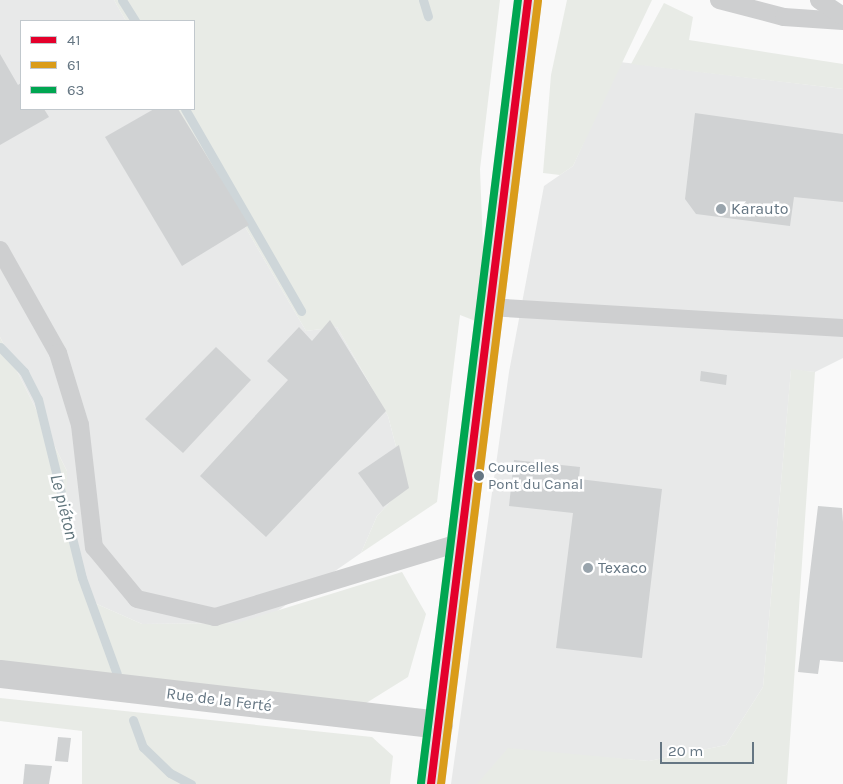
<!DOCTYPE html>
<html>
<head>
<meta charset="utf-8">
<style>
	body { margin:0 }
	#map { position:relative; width:843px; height:784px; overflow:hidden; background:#f9f9f9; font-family:Karla,sans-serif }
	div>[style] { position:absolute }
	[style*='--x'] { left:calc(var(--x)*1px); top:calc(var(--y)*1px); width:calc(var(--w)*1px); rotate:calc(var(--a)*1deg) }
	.built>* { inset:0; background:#e8e9e9 }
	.green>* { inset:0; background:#e8ebe6 }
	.stream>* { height:9px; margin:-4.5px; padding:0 4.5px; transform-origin:4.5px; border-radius:4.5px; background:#ced6d9 }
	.building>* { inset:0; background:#d0d2d3 }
	.lane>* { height:18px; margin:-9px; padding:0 9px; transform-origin:9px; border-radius:9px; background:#cecfd0 }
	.street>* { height:28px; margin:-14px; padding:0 14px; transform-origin:14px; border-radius:14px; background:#cecfd0 }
	.secondary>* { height:28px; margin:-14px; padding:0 14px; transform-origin:14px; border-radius:14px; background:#e1e2e2 }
	.bus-1>* { height:8px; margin:-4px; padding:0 4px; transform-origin:4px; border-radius:4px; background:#e4002b }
	.bus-2>* { height:8px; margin:-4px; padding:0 4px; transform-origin:4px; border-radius:4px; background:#da9c1a }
	.bus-3>* { height:8px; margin:-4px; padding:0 4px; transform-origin:4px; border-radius:4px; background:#00a651 }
	.dots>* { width:14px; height:14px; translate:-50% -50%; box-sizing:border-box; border:2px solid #fff; border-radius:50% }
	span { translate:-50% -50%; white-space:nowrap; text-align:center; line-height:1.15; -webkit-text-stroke:5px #fff; paint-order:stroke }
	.bus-label { font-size:15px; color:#657683 }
	.left { translate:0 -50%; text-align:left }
	.poi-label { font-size:16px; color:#657683 }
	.street-label { font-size:16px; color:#657683 }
	.water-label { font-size:18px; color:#60757c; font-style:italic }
	.legend { position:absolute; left:20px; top:20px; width:175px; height:90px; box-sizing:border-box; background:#fff; border:1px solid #c1c8cd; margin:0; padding:6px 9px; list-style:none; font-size:15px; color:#657683 }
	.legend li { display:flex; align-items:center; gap:10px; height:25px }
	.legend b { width:25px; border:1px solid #c1c8cd }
	.scale { position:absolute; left:660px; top:742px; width:94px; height:22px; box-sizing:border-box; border:2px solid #657683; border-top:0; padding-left:6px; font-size:15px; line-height:18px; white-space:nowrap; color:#657683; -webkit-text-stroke:4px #fff; paint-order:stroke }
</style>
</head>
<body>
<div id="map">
	<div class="built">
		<div style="clip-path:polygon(0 0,114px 0,126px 21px,21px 21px,21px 109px,176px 109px,306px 331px,337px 327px,388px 416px,406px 485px,377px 516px,361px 553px,260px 623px,142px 624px,90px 601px,63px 540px,67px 471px,0 337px)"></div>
		<div style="clip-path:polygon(620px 62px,843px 89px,843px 358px,815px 372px,791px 370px,763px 687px,726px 745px,649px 761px,596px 757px,481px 784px,451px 784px,509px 372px,544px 186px,573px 166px)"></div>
	</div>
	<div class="green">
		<div style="clip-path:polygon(114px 0,500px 0,480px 169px,486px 325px,460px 315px,437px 502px,361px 553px,377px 516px,406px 485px,388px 416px,337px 327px,306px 331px,176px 109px,194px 109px,194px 21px,126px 21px)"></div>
		<div style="clip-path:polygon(567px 0,652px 0,573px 166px,560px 175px,543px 173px,551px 75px)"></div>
		<div style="clip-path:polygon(664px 3px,693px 17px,689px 40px,843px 64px,843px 89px,631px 64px)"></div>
		<div style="clip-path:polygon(0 337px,67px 471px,66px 521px,90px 601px,142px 624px,237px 623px,402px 572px,426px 614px,408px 677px,347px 715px,0 674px)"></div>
		<div style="clip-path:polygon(791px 369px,815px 372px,787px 784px,477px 784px,508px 748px,649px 761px,726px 745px,763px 687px)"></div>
		<div style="clip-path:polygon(0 698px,372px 737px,393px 756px,390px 784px,82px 784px,82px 731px,0 721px)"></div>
	</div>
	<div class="stream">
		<div style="--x:122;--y:0;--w:25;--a:58"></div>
		<div style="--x:423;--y:0;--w:17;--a:73"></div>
		<div style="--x:185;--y:109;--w:233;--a:60.1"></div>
		<div style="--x:0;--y:347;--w:35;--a:46"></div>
		<div style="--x:24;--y:372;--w:30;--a:63"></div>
		<div style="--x:38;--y:399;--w:184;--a:76.2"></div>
		<div style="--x:82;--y:578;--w:102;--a:70"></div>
		<div style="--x:133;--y:720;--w:29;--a:70"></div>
		<div style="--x:143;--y:747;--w:37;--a:44"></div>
		<div style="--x:170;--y:773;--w:24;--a:28"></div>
	</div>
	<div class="building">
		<div style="clip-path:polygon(0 54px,18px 85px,21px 83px,21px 109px,44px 109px,49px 117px,0 145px)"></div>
		<div style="clip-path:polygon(154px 109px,178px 109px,249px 225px,182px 266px,105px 137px)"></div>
		<div style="clip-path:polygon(695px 113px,843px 134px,843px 202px,794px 197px,790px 226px,696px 214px,685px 199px)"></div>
		<div style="clip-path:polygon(330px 320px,386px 411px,266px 537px,200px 476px,288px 380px,267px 361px,299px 327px,312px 341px)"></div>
		<div style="clip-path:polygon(216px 347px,251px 380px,183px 453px,145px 419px)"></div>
		<div style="clip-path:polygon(701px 371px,727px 375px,726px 385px,700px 381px)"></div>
		<div style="clip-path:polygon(399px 445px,409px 488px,383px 507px,358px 473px)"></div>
		<div style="clip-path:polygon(514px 460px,580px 467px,579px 479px,662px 489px,642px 658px,556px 648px,573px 513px,509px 506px)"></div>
		<div style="clip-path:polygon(818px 506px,842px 508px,843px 522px,843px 662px,820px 660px,818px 674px,798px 672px)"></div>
		<div style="clip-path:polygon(58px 737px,71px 738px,68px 762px,55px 761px)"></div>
		<div style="clip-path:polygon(25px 764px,52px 766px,49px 784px,23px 784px)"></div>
	</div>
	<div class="lane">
		<div style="--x:719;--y:0;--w:67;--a:14.7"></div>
		<div style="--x:784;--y:17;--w:59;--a:3.9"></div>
		<div style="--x:819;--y:0;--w:29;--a:34"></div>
		<div style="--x:0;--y:250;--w:118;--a:60.6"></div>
		<div style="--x:58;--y:353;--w:75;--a:73"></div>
		<div style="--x:80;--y:425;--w:123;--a:83.5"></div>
		<div style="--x:94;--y:547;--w:67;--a:50.4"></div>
		<div style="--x:137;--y:599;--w:80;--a:13"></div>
		<div style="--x:215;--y:617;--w:254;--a:-16.9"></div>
		<div style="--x:488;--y:307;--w:356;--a:3.4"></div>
	</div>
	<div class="street">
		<div style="--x:0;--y:674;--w:442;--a:6.6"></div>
	</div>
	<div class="secondary">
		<div style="--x:431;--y:784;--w:790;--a:-82.95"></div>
	</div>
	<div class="bus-1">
		<div style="--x:431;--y:784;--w:790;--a:-82.95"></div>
	</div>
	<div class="bus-2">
		<div style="--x:441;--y:784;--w:789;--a:-82.94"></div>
	</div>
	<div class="bus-3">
		<div style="--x:421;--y:783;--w:789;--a:-82.94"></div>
	</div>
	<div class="dots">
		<div style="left:721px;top:209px;background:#99a4ac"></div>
		<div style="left:479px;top:476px;background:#657683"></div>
		<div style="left:588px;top:568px;background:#99a4ac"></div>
	</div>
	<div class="bus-label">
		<span class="left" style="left:488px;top:476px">Courcelles<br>Pont du Canal</span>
	</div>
	<div class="poi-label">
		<span class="left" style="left:731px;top:209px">Karauto</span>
		<span class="left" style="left:598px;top:568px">Texaco</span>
	</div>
	<div class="street-label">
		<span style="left:219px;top:700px;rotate:7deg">Rue de la Ferté</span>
	</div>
	<div class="water-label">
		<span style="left:64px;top:507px;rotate:76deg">Le piéton</span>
	</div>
	<ul class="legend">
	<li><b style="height:6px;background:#e4002b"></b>41</li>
	<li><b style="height:6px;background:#da9c1a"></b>61</li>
	<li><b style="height:6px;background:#00a651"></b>63</li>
	</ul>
	<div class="scale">20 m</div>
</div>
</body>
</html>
